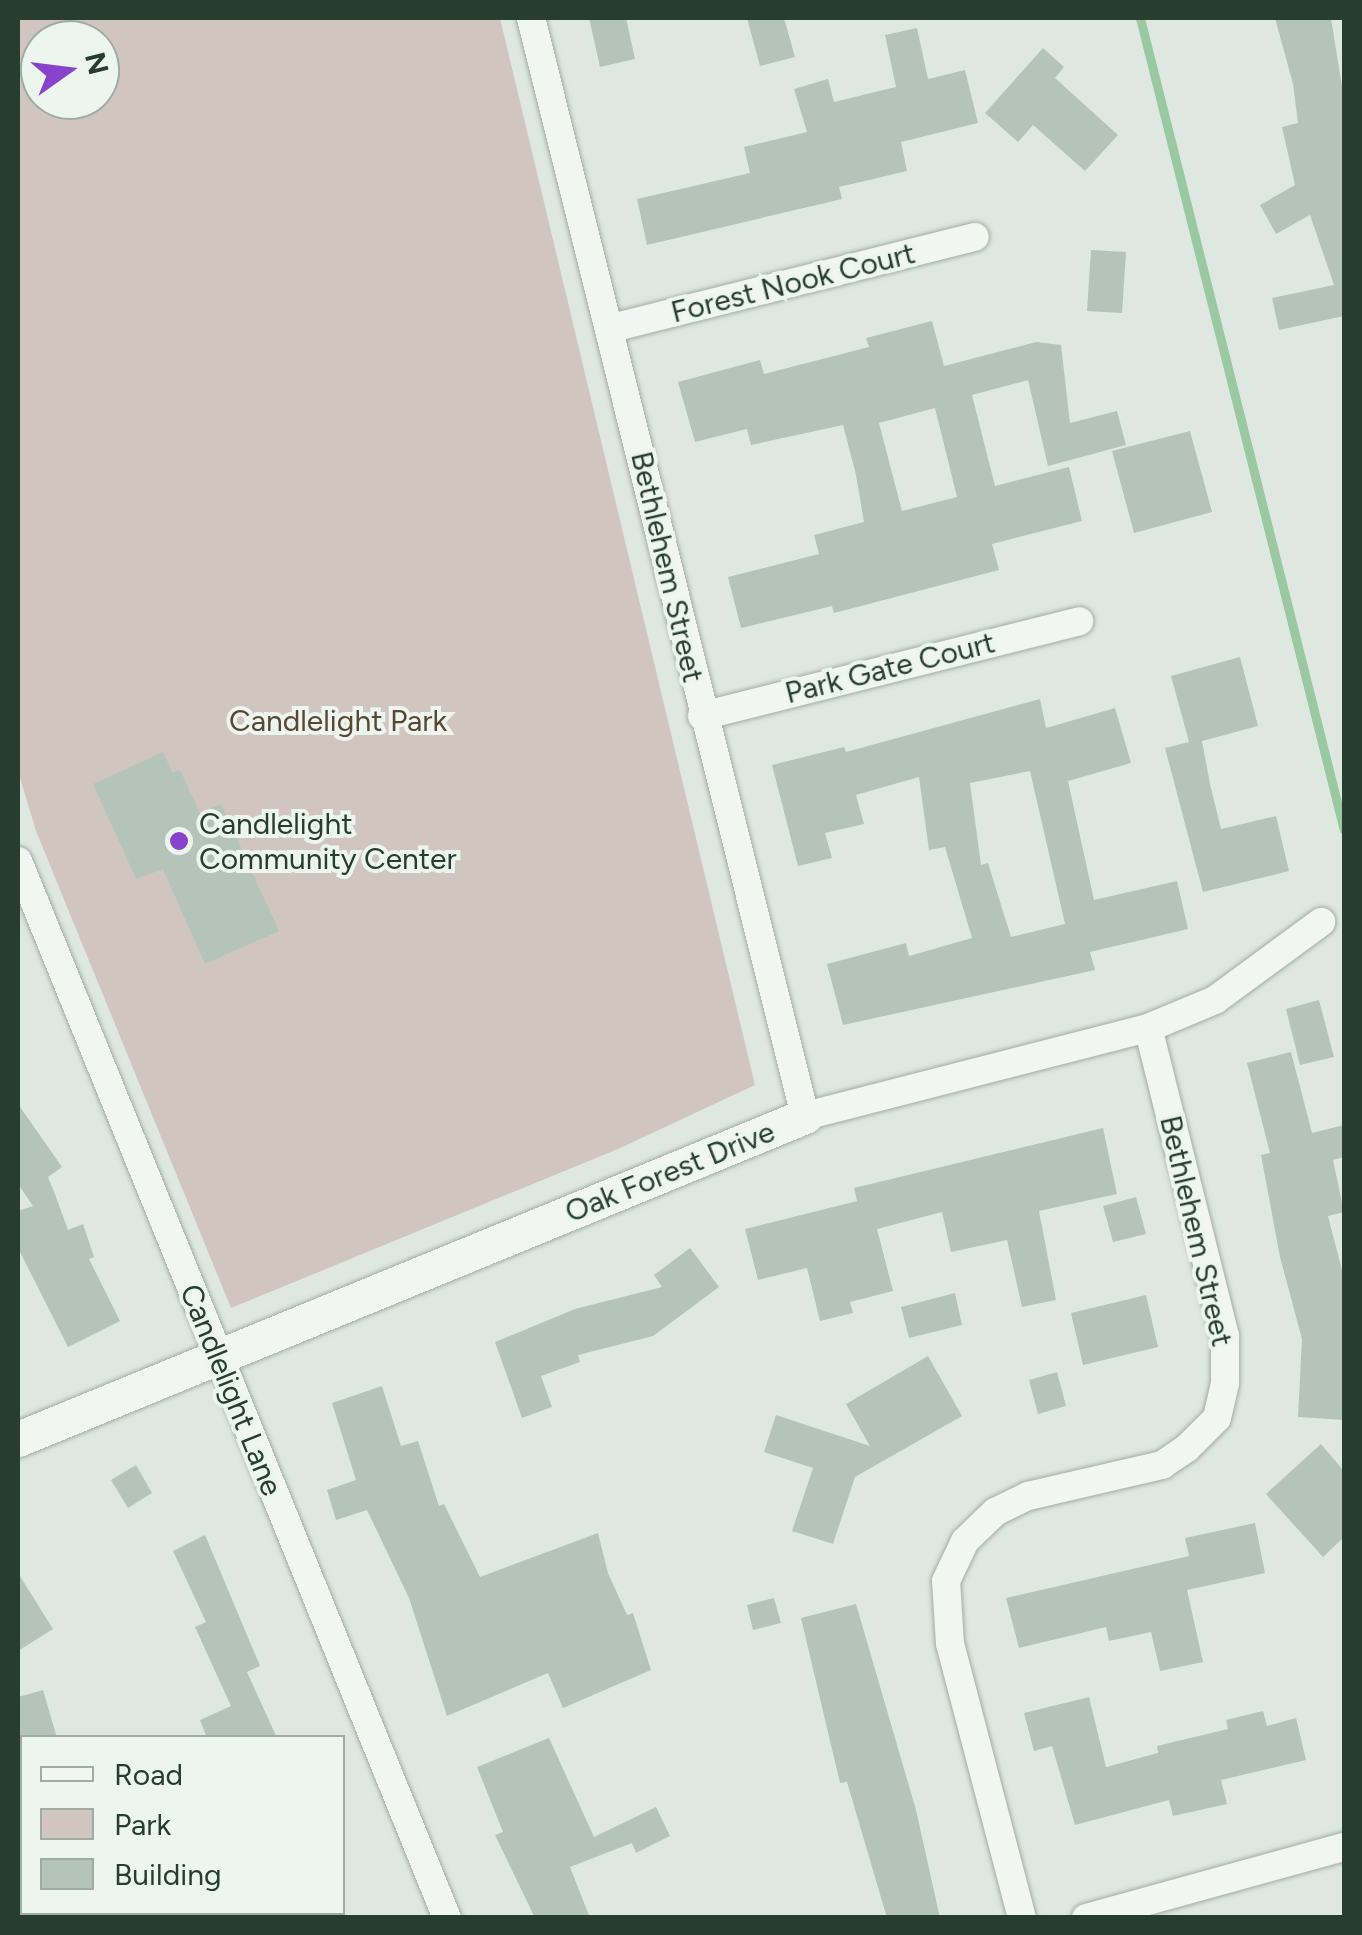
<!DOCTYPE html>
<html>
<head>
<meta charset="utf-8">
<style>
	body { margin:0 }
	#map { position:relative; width:1362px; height:1935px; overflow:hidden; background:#dee8e0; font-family:Figtree,sans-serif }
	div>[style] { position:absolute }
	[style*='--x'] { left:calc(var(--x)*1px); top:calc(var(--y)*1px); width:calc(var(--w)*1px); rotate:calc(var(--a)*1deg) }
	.green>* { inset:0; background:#d1c6bf }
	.stream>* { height:9px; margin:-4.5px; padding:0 4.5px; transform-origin:4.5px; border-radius:4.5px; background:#99c8a1 }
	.building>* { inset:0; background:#b5c4b9 }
	.roads { filter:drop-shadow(0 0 2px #a0aea3) drop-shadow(0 0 2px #a0aea3) }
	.minor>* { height:28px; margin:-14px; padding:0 14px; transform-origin:14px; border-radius:14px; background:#f1f6f2 }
	.tertiary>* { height:35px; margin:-17.5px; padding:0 17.5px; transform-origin:17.5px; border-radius:17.5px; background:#f1f6f2 }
	.dots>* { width:28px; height:28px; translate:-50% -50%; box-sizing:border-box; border:5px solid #edf5ef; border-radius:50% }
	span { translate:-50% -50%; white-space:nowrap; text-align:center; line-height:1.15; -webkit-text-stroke:8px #edf5ef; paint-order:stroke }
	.street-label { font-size:30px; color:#273e2e }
	.park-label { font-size:30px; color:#5a4635 }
	.poi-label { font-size:30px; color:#273e2e }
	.left { translate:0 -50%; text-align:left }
	.frame { position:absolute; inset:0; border:20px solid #273e2e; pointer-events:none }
	.legend { position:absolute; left:20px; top:1735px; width:325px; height:180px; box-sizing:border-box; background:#edf5ef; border:2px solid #9eaca2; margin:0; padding:12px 18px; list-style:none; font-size:30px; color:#273e2e }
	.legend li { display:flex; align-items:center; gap:20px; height:50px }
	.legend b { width:50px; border:2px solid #9eaca2 }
	.north { position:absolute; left:20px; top:20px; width:100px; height:100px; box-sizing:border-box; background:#edf5ef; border:2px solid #9eaca2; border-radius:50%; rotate:76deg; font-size:28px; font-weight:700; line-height:40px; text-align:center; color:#273e2e }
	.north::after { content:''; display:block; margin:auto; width:35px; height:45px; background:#8843cd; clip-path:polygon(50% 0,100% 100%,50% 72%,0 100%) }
</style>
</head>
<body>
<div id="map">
	<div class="green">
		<div style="clip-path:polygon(evenodd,18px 18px,500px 18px,755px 1085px,618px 1149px,231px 1308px,36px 831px,18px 771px,18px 18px,40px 40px,100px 40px,100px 100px,40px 100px,40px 40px)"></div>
	</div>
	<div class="stream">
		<div style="--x:1140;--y:18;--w:837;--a:75.9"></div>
	</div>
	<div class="building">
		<div style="clip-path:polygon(589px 18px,626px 18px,635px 59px,600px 67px)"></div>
		<div style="clip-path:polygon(747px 18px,784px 18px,795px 57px,760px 66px)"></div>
		<div style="clip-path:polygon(1275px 18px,1331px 18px,1344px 99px,1344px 316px,1279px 330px,1272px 298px,1334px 285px,1310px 215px,1276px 234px,1260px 205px,1295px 185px,1282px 127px,1298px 123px,1293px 84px)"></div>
		<div style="clip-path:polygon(917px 28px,928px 79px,965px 70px,978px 123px,901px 142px,907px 171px,839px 187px,842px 199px,647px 245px,637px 199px,750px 173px,744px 147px,807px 132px,794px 89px,828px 79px,834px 102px,896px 87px,885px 35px)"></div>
		<div style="clip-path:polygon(1043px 48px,1064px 67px,1055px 78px,1118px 135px,1085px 171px,1033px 125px,1018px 142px,985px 113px)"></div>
		<div style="clip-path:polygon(1091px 250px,1126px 252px,1122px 313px,1087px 311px)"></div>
		<div style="clip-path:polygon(evenodd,932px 321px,944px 366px,1036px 342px,1061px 345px,1070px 423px,1117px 411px,1126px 445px,1048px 466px,1028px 380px,972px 395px,995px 486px,1069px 467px,1082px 521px,992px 544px,999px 570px,834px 613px,832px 606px,741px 628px,728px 577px,819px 554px,814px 535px,864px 522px,856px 475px,843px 425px,751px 445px,747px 429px,695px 442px,678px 382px,760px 360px,764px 374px,869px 347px,866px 338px,932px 321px,935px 408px,957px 497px,902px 511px,879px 423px,935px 408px)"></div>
		<div style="clip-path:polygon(1190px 431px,1212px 512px,1134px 533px,1112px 451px)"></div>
		<div style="clip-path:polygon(1240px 657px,1258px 726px,1202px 741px,1210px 784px,1221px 829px,1276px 816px,1289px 871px,1203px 892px,1165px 748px,1189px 742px,1171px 676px)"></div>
		<div style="clip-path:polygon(evenodd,1040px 699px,1046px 728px,1115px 708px,1131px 763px,1068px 781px,1094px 900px,1177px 881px,1188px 929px,1090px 952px,1095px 970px,843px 1025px,827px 964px,906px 943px,909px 956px,972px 938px,945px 847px,929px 850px,919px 777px,856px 795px,864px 824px,825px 833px,832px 858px,798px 866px,772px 765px,844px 747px,846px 752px,1040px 699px,1030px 771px,1065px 924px,1011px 937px,988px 863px,981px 865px,970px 783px,1030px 771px)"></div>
		<div style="clip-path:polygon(163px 752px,173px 773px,180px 770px,200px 813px,221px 804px,279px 931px,205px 964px,163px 869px,136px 879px,93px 784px)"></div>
		<div style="clip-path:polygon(1319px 1000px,1334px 1057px,1300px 1065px,1286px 1009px)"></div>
		<div style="clip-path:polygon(1291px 1052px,1312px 1133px,1344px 1125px,1344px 1157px,1333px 1160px,1344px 1212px,1328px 1216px,1344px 1278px,1344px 1420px,1298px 1417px,1302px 1339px,1280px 1257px,1261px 1155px,1270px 1153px,1247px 1063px)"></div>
		<div style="clip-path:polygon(18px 1104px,62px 1167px,48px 1177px,56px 1197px,68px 1230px,83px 1224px,94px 1257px,89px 1259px,120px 1321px,68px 1347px,18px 1248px,18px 1211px,33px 1206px,18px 1184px)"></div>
		<div style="clip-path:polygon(1103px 1128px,1117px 1194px,1039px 1211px,1056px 1300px,1022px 1307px,1007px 1240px,951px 1252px,942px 1212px,877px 1229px,893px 1291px,850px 1302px,853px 1313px,820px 1321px,807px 1268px,758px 1280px,745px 1229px,857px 1201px,854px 1188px)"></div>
		<div style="clip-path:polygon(1136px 1197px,1146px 1234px,1113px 1242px,1103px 1206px)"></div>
		<div style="clip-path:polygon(690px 1248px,719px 1287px,653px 1336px,578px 1355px,580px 1362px,541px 1376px,552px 1407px,522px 1418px,495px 1342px,575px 1309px,662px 1287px,654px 1275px)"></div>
		<div style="clip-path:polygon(955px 1293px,962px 1325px,909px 1338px,901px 1307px)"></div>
		<div style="clip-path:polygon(1146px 1295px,1158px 1347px,1083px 1365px,1071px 1313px)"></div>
		<div style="clip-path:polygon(928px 1356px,962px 1416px,855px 1477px,833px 1544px,792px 1531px,813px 1468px,764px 1452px,776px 1415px,870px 1446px,846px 1404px)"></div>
		<div style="clip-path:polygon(1057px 1372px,1066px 1406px,1038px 1414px,1029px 1380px)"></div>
		<div style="clip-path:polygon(382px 1386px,401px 1446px,418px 1441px,439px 1506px,444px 1504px,480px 1577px,598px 1533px,608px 1573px,627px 1615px,633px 1613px,651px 1670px,563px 1708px,548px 1673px,447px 1716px,409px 1598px,367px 1510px,336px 1520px,327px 1490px,356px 1480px,332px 1403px)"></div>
		<div style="clip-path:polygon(1321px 1444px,1344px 1471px,1344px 1537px,1323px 1557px,1266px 1494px)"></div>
		<div style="clip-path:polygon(136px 1465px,152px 1493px,128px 1508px,111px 1480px)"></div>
		<div style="clip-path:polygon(1255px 1523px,1265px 1573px,1187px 1590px,1203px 1662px,1160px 1671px,1151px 1632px,1109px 1641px,1106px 1627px,1019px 1648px,1006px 1598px,1189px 1556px,1185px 1538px)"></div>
		<div style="clip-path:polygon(205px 1535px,260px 1666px,247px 1672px,277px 1738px,207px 1738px,200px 1720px,231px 1706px,195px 1627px,206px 1622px,173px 1551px)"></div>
		<div style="clip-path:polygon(18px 1573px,53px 1629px,18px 1651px)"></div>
		<div style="clip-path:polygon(774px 1598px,781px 1623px,753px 1630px,747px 1605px)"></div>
		<div style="clip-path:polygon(856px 1604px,916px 1810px,940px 1918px,887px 1918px,847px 1782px,840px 1783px,801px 1618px)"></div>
		<div style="clip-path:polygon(43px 1690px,57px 1738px,18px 1738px,18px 1697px)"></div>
		<div style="clip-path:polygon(1089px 1697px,1106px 1767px,1158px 1753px,1157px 1746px,1228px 1729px,1226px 1720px,1263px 1711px,1267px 1726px,1296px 1718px,1306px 1760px,1221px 1780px,1227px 1804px,1173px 1816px,1169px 1800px,1075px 1825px,1052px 1746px,1034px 1751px,1024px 1713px)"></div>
		<div style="clip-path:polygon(549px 1738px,594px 1837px,656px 1807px,670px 1836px,636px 1853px,632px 1843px,570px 1867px,590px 1918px,535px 1918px,495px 1835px,503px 1832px,477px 1767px)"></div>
	</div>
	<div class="roads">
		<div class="minor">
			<div style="--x:531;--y:18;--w:1132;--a:75.99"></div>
			<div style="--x:805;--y:1116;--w:354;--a:-14.4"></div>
			<div style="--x:1148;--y:1028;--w:73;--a:-22.7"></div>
			<div style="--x:1215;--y:1000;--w:132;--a:-36.3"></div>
			<div style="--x:612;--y:328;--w:374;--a:-14.1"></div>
			<div style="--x:702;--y:716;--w:389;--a:-14.1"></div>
			<div style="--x:18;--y:861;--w:1141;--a:67.91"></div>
			<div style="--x:1022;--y:1918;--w:283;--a:-104.7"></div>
			<div style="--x:950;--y:1644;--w:63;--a:-93.6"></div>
			<div style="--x:946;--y:1581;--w:44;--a:-64.6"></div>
			<div style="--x:965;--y:1541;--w:42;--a:-44"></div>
			<div style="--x:995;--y:1512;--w:37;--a:-26"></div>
			<div style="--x:1028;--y:1496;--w:138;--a:-13"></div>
			<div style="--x:1162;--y:1465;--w:30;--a:-34"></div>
			<div style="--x:1187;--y:1448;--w:42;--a:-45"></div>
			<div style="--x:1217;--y:1418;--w:36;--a:-77"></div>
			<div style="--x:1225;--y:1383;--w:47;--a:-90"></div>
			<div style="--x:1225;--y:1336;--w:317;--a:-104"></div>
			<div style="--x:1086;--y:1918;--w:268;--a:-15.4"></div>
		</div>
		<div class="tertiary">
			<div style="--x:18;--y:1439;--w:851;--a:-22.31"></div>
		</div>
	</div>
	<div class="dots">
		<div style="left:179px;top:841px;background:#8843cd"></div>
	</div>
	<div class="street-label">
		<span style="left:793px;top:283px;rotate:-14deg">Forest Nook Court</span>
		<span style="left:667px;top:567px;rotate:77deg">Bethlehem Street</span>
		<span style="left:890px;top:668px;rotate:-14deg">Park Gate Court</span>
		<span style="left:670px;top:1172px;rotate:-22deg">Oak Forest Drive</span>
		<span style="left:1196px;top:1231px;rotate:77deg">Bethlehem Street</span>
		<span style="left:231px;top:1390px;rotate:68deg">Candlelight Lane</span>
	</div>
	<div class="park-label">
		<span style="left:338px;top:721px">Candlelight Park</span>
	</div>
	<div class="poi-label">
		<span class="left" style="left:199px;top:841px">Candlelight<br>Community Center</span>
	</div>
	<div class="frame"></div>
	<ul class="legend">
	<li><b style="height:12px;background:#f1f6f2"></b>Road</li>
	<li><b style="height:28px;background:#d1c6bf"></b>Park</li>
	<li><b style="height:28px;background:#b5c4b9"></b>Building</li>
	</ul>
	<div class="north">N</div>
</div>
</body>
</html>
